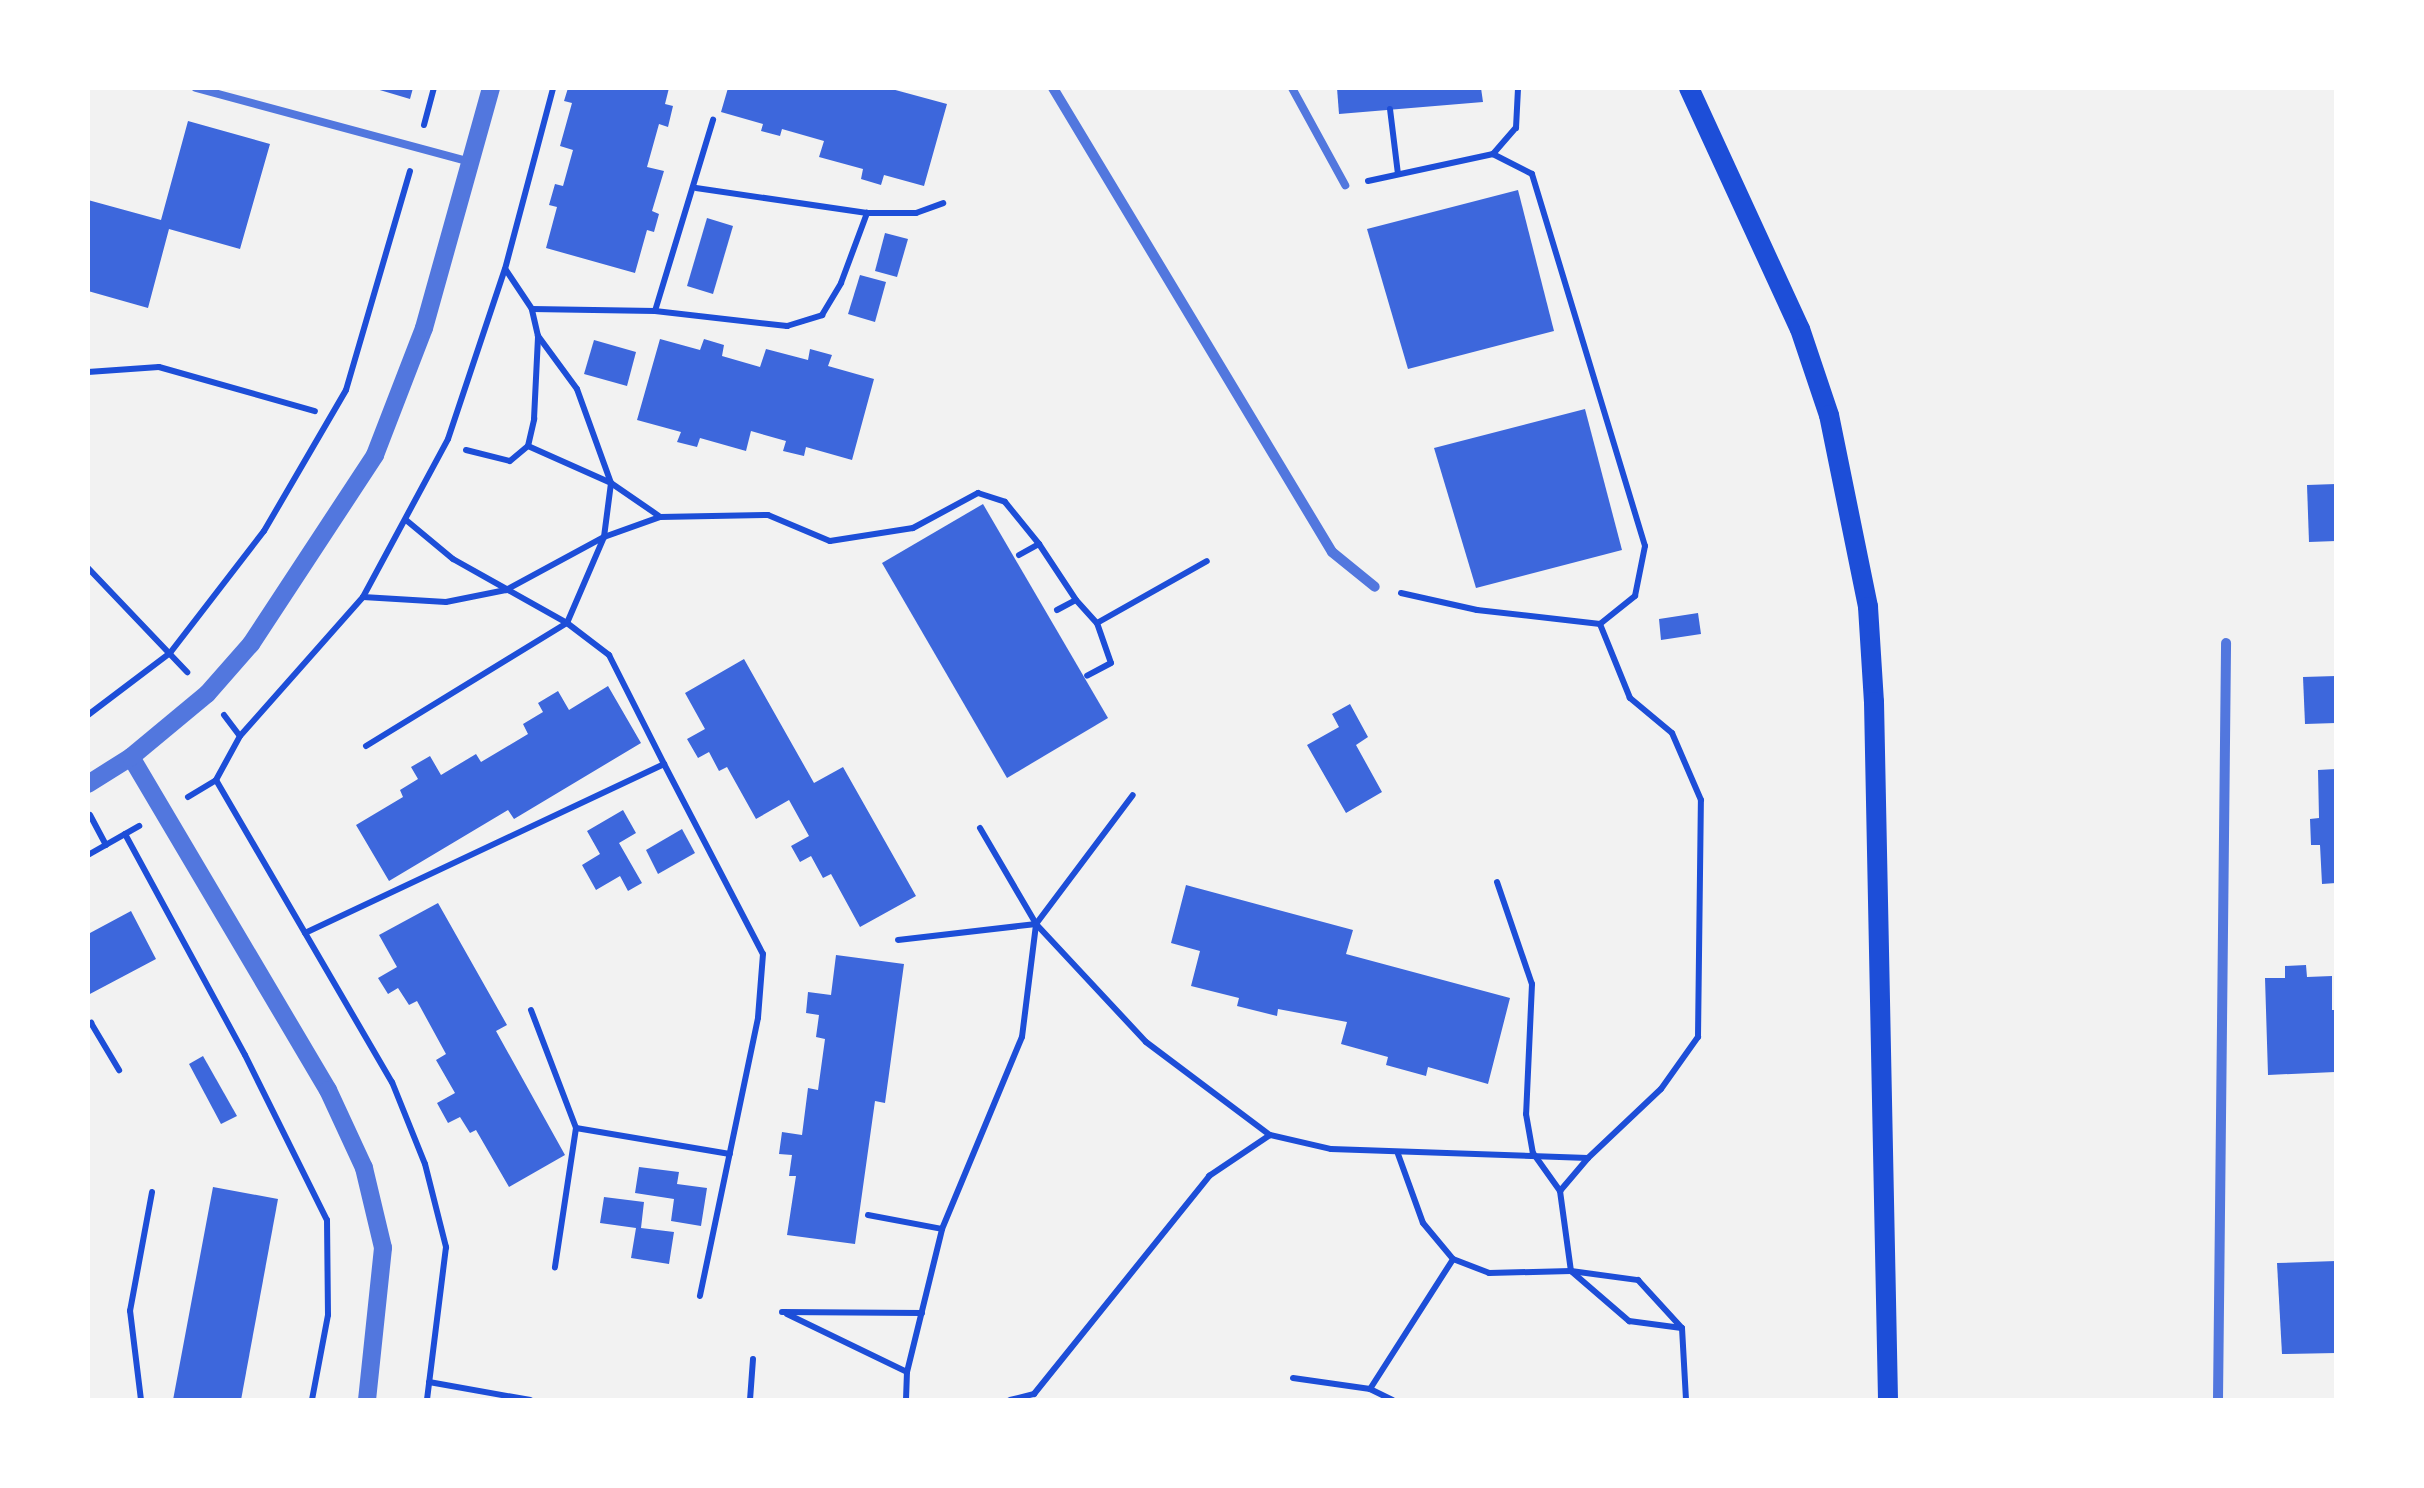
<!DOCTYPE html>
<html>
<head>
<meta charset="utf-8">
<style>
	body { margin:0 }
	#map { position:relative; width:2424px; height:1488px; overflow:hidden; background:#f2f2f2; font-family:"Varela Round",sans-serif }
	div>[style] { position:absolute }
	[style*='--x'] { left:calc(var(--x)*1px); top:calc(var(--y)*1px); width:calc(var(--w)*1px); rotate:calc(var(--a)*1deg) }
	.building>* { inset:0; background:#3d67dc }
	.path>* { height:6px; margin:-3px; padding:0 3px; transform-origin:3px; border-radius:3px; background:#1d4ed8 }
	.service>* { height:8px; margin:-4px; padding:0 4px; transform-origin:4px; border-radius:4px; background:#5277de }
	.minor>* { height:10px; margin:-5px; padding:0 5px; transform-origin:5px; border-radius:5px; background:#5277de }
	.tertiary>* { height:18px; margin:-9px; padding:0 9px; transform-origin:9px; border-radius:9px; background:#5277de }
	.secondary>* { height:20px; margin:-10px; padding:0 10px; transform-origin:10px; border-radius:10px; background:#1d4ed8 }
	span { translate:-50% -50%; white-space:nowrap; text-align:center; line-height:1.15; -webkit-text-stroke:10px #fff; paint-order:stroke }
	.frame { position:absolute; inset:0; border:90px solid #fff; pointer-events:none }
</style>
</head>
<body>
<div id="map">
	<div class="building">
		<div style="clip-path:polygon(373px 88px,413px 88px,410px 99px)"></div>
		<div style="clip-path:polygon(568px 88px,669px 88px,665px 104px,673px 106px,668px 127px,659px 124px,647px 167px,664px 171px,652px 211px,659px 214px,654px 232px,647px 230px,635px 273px,546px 248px,557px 207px,549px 205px,555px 184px,563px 186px,573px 150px,560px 146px,572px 103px,564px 101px)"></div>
		<div style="clip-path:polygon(728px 88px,888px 88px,947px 104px,924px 186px,884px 175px,881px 185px,861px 179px,863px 169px,819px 157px,824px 141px,782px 129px,780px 136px,761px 131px,763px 124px,721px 112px)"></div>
		<div style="clip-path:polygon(1337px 88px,1481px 88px,1483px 102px,1339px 114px)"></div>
		<div style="clip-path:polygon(188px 121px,270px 144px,240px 249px,169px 229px,148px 308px,88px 291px,88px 200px,161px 220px)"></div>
		<div style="clip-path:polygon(1518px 190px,1554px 331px,1408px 369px,1367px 229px)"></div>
		<div style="clip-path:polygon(707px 218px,733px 226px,713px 294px,687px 286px)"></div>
		<div style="clip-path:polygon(885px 233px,908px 239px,897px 277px,875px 271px)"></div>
		<div style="clip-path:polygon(860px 275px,886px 282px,875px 322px,848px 314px)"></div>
		<div style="clip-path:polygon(660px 339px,700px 350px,704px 339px,724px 345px,722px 356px,760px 367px,766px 349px,808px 360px,810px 349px,832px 355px,828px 366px,874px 379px,852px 460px,806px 447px,804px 456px,783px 451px,786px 441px,751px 431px,746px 451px,700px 438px,697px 447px,677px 442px,681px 432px,637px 420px)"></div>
		<div style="clip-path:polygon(594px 340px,636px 352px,627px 386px,584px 374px)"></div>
		<div style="clip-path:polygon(1585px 409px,1622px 550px,1476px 588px,1434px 448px)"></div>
		<div style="clip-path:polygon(2336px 484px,2336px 541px,2309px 542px,2307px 485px)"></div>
		<div style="clip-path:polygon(983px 504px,1108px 718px,1007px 778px,882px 563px)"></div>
		<div style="clip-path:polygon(1698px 613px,1701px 634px,1661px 640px,1659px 619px)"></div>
		<div style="clip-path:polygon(744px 659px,814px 783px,843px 767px,916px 896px,860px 927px,831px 874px,823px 878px,811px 856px,800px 862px,791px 846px,809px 836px,789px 800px,756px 819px,727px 767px,719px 771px,709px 752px,698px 758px,687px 739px,705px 729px,685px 693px)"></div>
		<div style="clip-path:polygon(2336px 676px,2336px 723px,2305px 724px,2303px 677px)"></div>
		<div style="clip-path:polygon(608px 686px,641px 743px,514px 819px,508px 810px,389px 881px,356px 825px,403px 797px,400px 790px,418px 779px,411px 767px,430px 756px,441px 775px,476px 754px,481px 762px,528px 734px,523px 724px,543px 712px,538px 703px,558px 691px,569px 710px)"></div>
		<div style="clip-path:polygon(1350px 704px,1368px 737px,1356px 745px,1382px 792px,1346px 813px,1307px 745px,1339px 727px,1332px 714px)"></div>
		<div style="clip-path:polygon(2336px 769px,2336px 883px,2322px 884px,2320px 845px,2311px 845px,2310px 819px,2319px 818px,2318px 770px)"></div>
		<div style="clip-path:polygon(623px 810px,636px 833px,619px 843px,642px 883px,628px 891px,620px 876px,596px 890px,582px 865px,600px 854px,587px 831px)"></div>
		<div style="clip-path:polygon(682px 829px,695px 853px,658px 874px,646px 850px)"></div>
		<div style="clip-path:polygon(1186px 885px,1353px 930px,1346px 954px,1510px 998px,1488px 1084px,1428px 1067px,1426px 1076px,1386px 1065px,1388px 1057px,1341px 1044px,1347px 1022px,1278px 1009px,1277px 1016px,1237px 1006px,1239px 998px,1191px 986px,1200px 951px,1171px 943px)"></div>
		<div style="clip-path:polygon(438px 903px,507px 1025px,496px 1031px,565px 1155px,509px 1187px,476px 1130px,470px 1133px,460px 1117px,448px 1123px,437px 1103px,455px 1093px,436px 1060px,446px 1054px,417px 1001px,409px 1005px,398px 988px,388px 994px,378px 978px,397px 967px,379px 935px)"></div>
		<div style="clip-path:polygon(131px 911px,156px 959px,88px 995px,88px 929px,90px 933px)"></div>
		<div style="clip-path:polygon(836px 955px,904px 964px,885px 1103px,875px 1101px,855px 1244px,787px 1235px,796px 1176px,789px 1176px,792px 1155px,779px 1154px,782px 1132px,802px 1135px,808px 1088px,818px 1090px,825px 1039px,816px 1037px,819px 1015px,806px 1013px,808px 992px,831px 995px)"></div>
		<div style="clip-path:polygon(2306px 965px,2307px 977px,2332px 976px,2332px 1010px,2336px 1010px,2335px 1072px,2268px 1075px,2265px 978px,2285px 978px,2285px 966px)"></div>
		<div style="clip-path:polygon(203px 1056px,237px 1116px,221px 1124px,189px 1064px)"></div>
		<div style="clip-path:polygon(639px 1167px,679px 1172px,677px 1184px,707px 1188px,701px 1226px,671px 1221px,674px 1199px,635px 1193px)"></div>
		<div style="clip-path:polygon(213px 1187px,278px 1199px,241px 1400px,173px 1400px)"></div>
		<div style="clip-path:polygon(604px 1197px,644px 1202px,641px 1228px,674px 1232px,669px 1264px,631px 1258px,636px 1228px,600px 1223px)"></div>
		<div style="clip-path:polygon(2336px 1261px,2336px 1353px,2282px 1354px,2277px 1263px)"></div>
	</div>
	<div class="path">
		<div style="--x:1390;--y:109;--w:65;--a:83"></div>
		<div style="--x:424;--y:125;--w:38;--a:-75"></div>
		<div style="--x:1368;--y:181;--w:128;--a:-12.2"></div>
		<div style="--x:1493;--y:154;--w:35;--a:-49"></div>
		<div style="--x:1516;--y:128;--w:40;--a:-87.1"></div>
		<div style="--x:696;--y:188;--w:173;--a:8.3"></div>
		<div style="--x:867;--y:213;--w:49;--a:0"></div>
		<div style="--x:916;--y:213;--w:29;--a:-20"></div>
		<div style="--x:532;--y:309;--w:123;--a:0.9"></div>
		<div style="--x:655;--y:311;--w:133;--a:6.5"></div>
		<div style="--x:787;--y:326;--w:37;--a:-17"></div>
		<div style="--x:822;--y:315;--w:37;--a:-59"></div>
		<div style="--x:841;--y:283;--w:75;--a:-69.6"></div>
		<div style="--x:655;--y:311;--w:200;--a:-73.1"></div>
		<div style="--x:88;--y:372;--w:71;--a:-4"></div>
		<div style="--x:159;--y:367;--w:162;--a:15.8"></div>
		<div style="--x:528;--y:446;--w:91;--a:24"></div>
		<div style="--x:611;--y:483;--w:58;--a:34.5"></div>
		<div style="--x:466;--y:450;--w:45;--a:14"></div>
		<div style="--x:510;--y:461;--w:23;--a:-40"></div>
		<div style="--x:528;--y:446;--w:28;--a:-77"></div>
		<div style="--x:534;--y:419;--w:83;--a:-87.2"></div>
		<div style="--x:538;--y:336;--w:28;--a:-103"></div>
		<div style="--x:532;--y:309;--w:47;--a:-123.7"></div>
		<div style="--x:406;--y:520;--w:61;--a:39.7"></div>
		<div style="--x:453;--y:559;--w:131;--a:29.3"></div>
		<div style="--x:567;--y:623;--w:94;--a:-66.7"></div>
		<div style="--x:604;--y:537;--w:54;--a:-82.6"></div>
		<div style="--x:611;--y:483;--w:100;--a:-109.9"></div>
		<div style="--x:577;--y:389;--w:66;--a:-126.3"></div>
		<div style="--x:1019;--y:555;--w:23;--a:-29"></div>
		<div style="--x:1039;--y:544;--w:67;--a:56.5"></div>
		<div style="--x:88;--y:568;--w:144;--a:46.4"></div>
		<div style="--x:1401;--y:593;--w:78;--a:12.6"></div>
		<div style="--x:1477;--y:610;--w:124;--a:6.5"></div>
		<div style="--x:1600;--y:624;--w:45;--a:-38.7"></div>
		<div style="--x:1635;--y:596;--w:51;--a:-78.7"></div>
		<div style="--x:1645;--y:546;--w:389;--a:-106.9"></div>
		<div style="--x:1532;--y:174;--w:44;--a:-152.9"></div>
		<div style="--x:363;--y:597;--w:83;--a:3.4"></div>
		<div style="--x:446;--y:602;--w:61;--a:-11.3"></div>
		<div style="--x:506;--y:590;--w:111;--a:-28.4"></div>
		<div style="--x:604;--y:537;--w:59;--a:-19.7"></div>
		<div style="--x:660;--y:517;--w:108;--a:-1.1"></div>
		<div style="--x:768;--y:515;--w:67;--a:22.8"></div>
		<div style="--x:830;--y:541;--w:84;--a:-8.9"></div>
		<div style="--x:913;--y:528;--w:74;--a:-28.3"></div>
		<div style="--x:978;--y:493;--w:28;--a:18"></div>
		<div style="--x:1005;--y:502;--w:54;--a:51"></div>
		<div style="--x:1057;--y:610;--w:21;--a:-28"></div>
		<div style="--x:1076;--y:600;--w:31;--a:48"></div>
		<div style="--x:1097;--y:623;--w:42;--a:70.7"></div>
		<div style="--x:1111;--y:663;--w:27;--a:152"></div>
		<div style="--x:1097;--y:623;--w:126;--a:-29.4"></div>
		<div style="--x:88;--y:715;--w:103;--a:-37.1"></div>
		<div style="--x:170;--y:653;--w:154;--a:-52.4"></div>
		<div style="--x:264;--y:531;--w:163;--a:-59.8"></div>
		<div style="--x:346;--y:390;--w:228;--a:-73.7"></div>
		<div style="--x:224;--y:715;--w:26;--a:53"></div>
		<div style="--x:366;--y:746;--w:236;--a:-31.5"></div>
		<div style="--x:567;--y:623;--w:53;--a:37.3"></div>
		<div style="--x:609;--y:655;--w:122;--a:63.2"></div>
		<div style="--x:216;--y:780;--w:350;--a:59.8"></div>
		<div style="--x:392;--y:1082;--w:88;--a:68.1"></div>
		<div style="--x:425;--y:1164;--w:86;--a:75.8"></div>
		<div style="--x:446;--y:1247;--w:154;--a:97.1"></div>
		<div style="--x:188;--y:797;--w:33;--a:-31"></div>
		<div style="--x:216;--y:780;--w:50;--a:-61.4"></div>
		<div style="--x:240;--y:736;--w:186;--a:-48.5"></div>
		<div style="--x:363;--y:597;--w:179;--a:-61.7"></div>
		<div style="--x:448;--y:439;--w:179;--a:-71.5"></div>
		<div style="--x:505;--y:269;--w:187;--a:-75.1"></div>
		<div style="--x:90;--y:815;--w:34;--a:62"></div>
		<div style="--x:980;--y:828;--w:111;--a:59.7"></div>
		<div style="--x:1036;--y:924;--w:161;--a:47"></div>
		<div style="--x:1146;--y:1042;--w:155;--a:36.9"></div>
		<div style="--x:1270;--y:1135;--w:63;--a:12.9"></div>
		<div style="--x:1331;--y:1149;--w:257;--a:2"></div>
		<div style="--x:125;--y:834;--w:251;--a:61.5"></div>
		<div style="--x:245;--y:1055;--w:184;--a:63.6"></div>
		<div style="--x:327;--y:1220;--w:95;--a:89.4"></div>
		<div style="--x:328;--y:1315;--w:86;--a:100.7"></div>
		<div style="--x:88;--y:855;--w:59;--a:-29.6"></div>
		<div style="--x:1497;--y:882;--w:108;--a:71.1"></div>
		<div style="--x:1532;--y:984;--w:130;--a:92.6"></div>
		<div style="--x:1526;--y:1114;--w:40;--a:80"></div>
		<div style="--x:1533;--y:1153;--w:47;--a:54.6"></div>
		<div style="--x:1560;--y:1191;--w:81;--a:82.2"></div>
		<div style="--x:1571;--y:1271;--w:77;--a:40.8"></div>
		<div style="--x:1629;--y:1321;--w:53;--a:7.5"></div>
		<div style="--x:305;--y:933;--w:397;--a:-25.2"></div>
		<div style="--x:664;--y:764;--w:214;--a:62.5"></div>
		<div style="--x:763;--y:954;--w:64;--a:94.5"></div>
		<div style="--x:758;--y:1018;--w:284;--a:101.8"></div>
		<div style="--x:898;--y:940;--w:139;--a:-6.6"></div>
		<div style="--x:531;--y:1010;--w:126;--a:69.1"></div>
		<div style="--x:576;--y:1128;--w:141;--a:98.6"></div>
		<div style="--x:88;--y:1025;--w:4;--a:-34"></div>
		<div style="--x:91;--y:1023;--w:55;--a:59.2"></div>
		<div style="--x:576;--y:1128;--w:156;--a:9.6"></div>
		<div style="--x:1398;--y:1154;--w:73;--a:70.1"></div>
		<div style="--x:1423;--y:1223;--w:47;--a:50.2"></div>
		<div style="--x:1453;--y:1259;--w:39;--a:21"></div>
		<div style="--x:1489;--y:1273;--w:82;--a:-1.4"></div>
		<div style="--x:1571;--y:1271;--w:68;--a:7.7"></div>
		<div style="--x:1638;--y:1280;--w:65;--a:47.5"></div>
		<div style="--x:1682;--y:1328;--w:72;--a:86.8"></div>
		<div style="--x:1560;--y:1191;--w:43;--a:-49.7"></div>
		<div style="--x:1588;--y:1158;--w:100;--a:-43.4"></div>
		<div style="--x:1661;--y:1089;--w:64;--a:-54.6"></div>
		<div style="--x:1698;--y:1037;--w:237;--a:-89.3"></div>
		<div style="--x:1701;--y:800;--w:73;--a:-113.4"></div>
		<div style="--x:1672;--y:733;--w:55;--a:-140.2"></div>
		<div style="--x:1630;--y:698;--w:80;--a:-112.1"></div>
		<div style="--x:868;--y:1215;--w:75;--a:10.7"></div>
		<div style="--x:782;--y:1312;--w:140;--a:0.4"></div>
		<div style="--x:787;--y:1314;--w:133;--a:25.8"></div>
		<div style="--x:1293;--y:1378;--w:78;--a:8.1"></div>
		<div style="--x:1370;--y:1389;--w:25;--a:26"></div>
		<div style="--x:429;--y:1382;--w:103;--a:10.1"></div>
		<div style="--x:1370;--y:1389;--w:154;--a:-57.4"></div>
		<div style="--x:141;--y:1400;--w:90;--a:-97"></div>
		<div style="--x:130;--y:1311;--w:121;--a:-79.5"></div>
		<div style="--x:750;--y:1400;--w:41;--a:-85.8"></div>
		<div style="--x:906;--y:1400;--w:28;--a:-88"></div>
		<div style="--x:907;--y:1372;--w:147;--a:-76.2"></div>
		<div style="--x:942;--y:1229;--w:208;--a:-67.4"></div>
		<div style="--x:1022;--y:1037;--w:114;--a:-82.9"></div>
		<div style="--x:1036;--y:924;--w:161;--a:-53.1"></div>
		<div style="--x:1010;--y:1400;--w:25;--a:-14"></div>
		<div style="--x:1034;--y:1394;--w:280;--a:-51.2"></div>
		<div style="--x:1209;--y:1176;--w:73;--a:-33.9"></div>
	</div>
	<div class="service">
		<div style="--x:196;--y:88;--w:284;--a:15.1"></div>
		<div style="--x:1292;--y:88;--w:111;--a:61.3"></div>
	</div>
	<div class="minor">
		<div style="--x:1053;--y:88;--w:541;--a:58.98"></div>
		<div style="--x:1332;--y:552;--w:55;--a:39.1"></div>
		<div style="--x:2218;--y:1400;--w:757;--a:-89.39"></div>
	</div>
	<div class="tertiary">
		<div style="--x:131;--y:757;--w:387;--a:59.4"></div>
		<div style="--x:328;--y:1090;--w:86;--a:65.2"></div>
		<div style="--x:364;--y:1168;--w:82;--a:76.6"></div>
		<div style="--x:383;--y:1248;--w:153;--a:96"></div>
		<div style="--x:88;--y:784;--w:51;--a:-32.1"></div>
		<div style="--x:131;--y:757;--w:99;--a:-39.7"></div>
		<div style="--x:207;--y:694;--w:67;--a:-48.7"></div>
		<div style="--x:251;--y:644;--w:226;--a:-56.7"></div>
		<div style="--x:375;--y:455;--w:136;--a:-68.9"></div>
		<div style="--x:424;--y:328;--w:249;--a:-74.4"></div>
	</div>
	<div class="secondary">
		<div style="--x:1689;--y:88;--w:265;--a:65.3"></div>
		<div style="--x:1800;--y:329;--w:91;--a:71.4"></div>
		<div style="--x:1829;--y:415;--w:196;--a:78.5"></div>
		<div style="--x:1868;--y:607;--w:95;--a:86.4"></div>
		<div style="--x:1874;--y:702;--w:698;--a:88.85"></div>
	</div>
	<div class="frame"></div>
</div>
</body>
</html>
